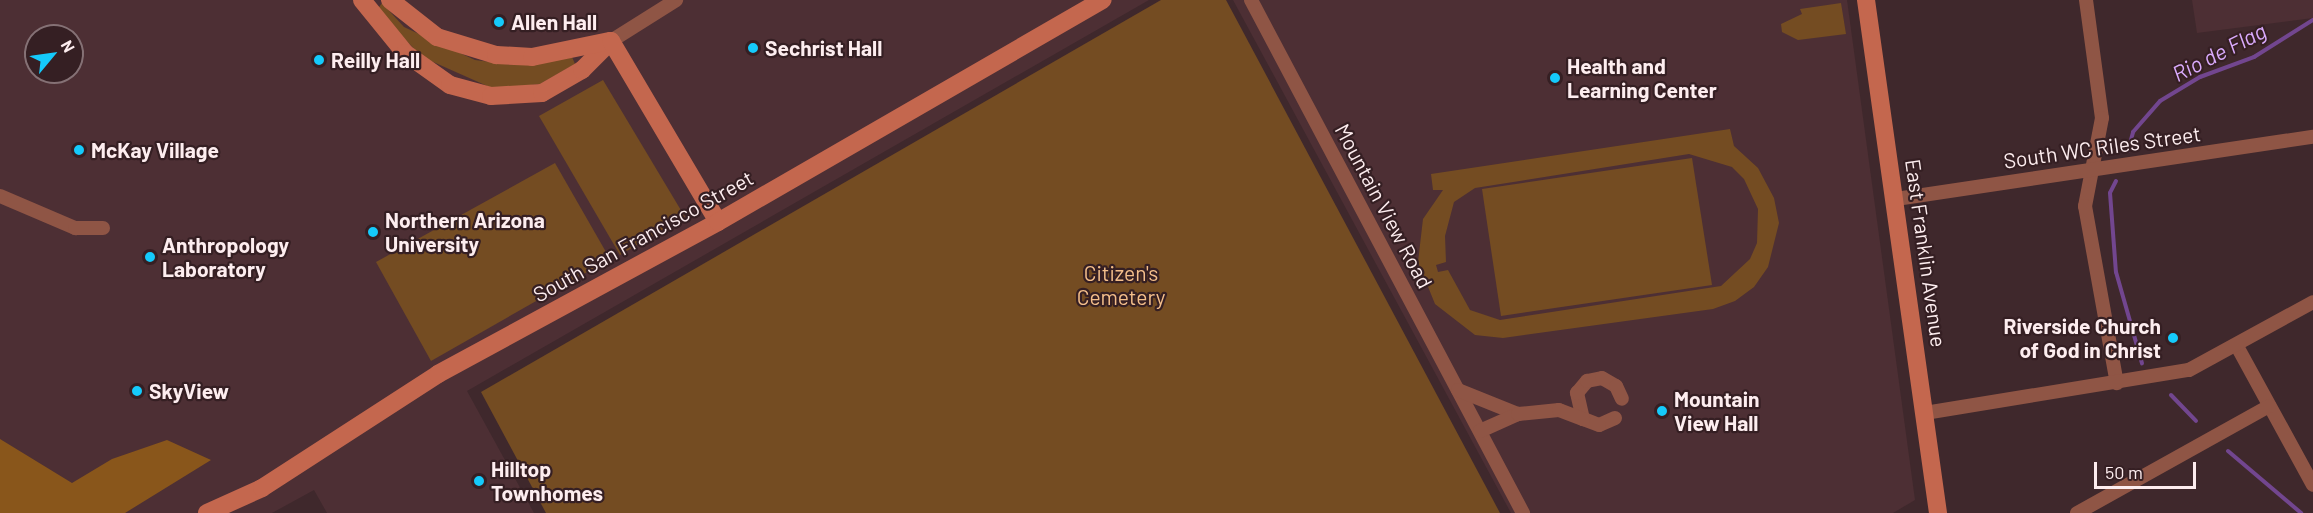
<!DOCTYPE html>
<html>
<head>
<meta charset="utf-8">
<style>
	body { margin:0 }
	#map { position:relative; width:2313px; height:513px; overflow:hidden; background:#3f282c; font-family:Barlow,sans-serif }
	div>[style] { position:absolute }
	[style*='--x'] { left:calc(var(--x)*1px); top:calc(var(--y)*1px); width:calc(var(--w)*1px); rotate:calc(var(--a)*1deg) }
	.built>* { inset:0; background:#4d2f34 }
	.green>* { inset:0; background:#744c22 }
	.forest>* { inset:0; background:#89561b }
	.stream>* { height:4px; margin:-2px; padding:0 2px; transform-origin:2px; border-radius:2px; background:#72468f }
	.street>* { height:14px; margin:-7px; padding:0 7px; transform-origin:7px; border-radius:7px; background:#8f5545 }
	.secondary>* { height:18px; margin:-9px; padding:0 9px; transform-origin:9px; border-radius:9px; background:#c4674e }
	.dots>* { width:16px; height:16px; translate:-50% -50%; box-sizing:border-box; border:3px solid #351f23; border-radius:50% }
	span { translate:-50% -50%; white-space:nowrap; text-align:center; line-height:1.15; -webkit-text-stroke:4.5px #351f23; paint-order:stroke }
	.poi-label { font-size:21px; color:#fdedef; font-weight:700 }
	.left { translate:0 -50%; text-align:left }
	.right { translate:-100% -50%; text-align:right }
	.street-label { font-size:21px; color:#fdedef }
	.park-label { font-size:21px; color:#f5bf8b }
	.water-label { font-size:22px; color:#d9aafc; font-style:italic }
	.north { position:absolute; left:24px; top:24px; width:60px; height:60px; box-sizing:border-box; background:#351f23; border:2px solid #857175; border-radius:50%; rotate:61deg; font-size:16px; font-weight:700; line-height:24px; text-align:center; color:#fdedef }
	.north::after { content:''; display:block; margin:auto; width:21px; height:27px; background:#15cafb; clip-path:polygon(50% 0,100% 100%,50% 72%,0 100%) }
	.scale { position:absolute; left:2094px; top:462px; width:102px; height:27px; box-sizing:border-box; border:3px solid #fdedef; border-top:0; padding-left:8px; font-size:18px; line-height:21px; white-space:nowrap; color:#fdedef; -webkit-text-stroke:4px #351f23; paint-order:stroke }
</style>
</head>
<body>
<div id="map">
	<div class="built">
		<div style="clip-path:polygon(evenodd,0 0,1149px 0,467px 391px,534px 513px,327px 513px,314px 490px,272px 513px,0 513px,0 0,36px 36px,72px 36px,72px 72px,36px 72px,36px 36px)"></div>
		<div style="clip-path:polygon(1233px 0,1847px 0,1915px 500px,1893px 513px,1511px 513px)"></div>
		<div style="clip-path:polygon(2192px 0,2313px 0,2313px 18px,2197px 33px)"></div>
	</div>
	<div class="green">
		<div style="clip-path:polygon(1161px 0,1226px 0,1500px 513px,546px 513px,481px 392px)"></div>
		<div style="clip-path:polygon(382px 3px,404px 27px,475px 60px,515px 65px,572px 57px,575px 64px,540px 84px,494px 89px,422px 57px,377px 10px)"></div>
		<div style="clip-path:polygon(1841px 3px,1846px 34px,1798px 40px,1782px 32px,1781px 24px,1802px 14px,1800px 9px)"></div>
		<div style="clip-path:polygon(603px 80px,685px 217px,620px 255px,539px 116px)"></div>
		<div style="clip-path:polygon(evenodd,1730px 129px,1734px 146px,1758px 168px,1774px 198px,1779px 223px,1768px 267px,1754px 287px,1735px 301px,1713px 309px,1503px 338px,1475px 335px,1435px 304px,1418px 262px,1423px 219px,1443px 190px,1433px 190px,1431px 174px,1730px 129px,1689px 154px,1732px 167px,1744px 179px,1758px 209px,1757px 243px,1750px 259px,1721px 286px,1500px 320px,1470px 310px,1448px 270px,1438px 272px,1436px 265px,1446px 262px,1445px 236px,1454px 202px,1475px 188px,1689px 154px)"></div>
		<div style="clip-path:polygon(1692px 158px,1712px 285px,1501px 316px,1482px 189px)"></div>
		<div style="clip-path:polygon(555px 163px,610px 259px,431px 361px,376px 262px)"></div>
	</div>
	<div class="forest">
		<div style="clip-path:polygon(0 439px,72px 483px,112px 459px,167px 440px,211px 460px,125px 513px,0 513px)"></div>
	</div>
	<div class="stream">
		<div style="--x:2128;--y:151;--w:20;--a:-75"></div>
		<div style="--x:2133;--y:132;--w:41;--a:-48.9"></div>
		<div style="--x:2160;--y:101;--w:47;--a:-31"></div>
		<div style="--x:2200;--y:77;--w:58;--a:-20.3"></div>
		<div style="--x:2254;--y:57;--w:70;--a:-32.1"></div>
		<div style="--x:2116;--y:181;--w:13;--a:117"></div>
		<div style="--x:2110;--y:193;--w:79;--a:85.7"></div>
		<div style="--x:2116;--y:272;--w:95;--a:74.1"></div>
		<div style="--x:2171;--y:395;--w:36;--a:46"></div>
		<div style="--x:2228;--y:451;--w:96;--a:40.3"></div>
	</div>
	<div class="street">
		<div style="--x:1251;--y:0;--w:581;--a:62.07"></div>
		<div style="--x:2086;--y:0;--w:119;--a:82.3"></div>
		<div style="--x:2102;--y:118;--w:90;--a:100.9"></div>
		<div style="--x:2085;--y:206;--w:180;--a:79.8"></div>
		<div style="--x:611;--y:41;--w:77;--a:-32.2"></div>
		<div style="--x:0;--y:196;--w:82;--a:23.1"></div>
		<div style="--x:75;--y:228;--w:28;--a:0"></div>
		<div style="--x:1896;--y:199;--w:422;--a:-8.5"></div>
		<div style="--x:2238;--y:348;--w:156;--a:61.3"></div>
		<div style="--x:1458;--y:390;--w:65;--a:21.8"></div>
		<div style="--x:1925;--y:413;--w:267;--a:-9.3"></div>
		<div style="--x:2189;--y:370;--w:141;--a:-28.7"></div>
		<div style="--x:1615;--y:418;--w:17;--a:156"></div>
		<div style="--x:1599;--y:425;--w:17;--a:-159"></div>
		<div style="--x:1583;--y:419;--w:27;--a:-103"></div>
		<div style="--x:1577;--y:393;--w:16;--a:-50"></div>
		<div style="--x:1587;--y:381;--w:15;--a:-11"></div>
		<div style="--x:1602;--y:378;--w:16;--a:30"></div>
		<div style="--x:1616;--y:386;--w:14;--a:65"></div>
		<div style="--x:1480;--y:431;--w:42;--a:-24.1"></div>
		<div style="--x:1518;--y:414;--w:41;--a:-5.6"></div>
		<div style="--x:1559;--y:410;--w:26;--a:21"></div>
		<div style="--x:2077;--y:513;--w:220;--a:-29.1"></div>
	</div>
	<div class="secondary">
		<div style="--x:362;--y:0;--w:68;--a:50.9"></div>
		<div style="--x:405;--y:53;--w:55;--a:35.4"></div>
		<div style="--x:450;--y:85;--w:42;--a:15"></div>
		<div style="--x:491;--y:96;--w:51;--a:-3.4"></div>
		<div style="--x:542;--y:93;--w:46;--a:-29.9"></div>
		<div style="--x:582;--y:70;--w:41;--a:-45"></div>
		<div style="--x:390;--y:0;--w:60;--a:38.2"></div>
		<div style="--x:437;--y:37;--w:62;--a:17"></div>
		<div style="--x:496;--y:55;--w:36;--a:3"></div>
		<div style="--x:532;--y:57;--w:79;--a:-11.7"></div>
		<div style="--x:1866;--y:0;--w:518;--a:82.01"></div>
		<div style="--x:611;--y:41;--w:210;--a:59.4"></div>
		<div style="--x:207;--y:513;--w:60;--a:-24.4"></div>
		<div style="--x:262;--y:488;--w:210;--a:-32.9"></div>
		<div style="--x:438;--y:374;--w:319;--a:-28.5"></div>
		<div style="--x:718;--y:222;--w:444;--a:-30"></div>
	</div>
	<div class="dots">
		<div style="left:499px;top:22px;background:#15cafb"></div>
		<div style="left:753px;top:48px;background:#15cafb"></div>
		<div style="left:319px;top:60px;background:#15cafb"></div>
		<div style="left:1555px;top:78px;background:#15cafb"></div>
		<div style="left:79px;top:150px;background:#15cafb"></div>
		<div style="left:373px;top:232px;background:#15cafb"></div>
		<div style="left:150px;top:257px;background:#15cafb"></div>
		<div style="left:2173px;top:338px;background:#15cafb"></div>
		<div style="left:137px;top:391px;background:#15cafb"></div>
		<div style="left:1662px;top:411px;background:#15cafb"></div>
		<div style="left:479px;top:481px;background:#15cafb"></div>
	</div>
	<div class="poi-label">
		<span class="left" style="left:511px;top:22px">Allen Hall</span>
		<span class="left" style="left:765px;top:48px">Sechrist Hall</span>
		<span class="left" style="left:331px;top:60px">Reilly Hall</span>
		<span class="left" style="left:1567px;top:78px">Health and<br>Learning Center</span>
		<span class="left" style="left:91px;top:150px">McKay Village</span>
		<span class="left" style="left:385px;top:232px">Northern Arizona<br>University</span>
		<span class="left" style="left:162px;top:257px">Anthropology<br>Laboratory</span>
		<span class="right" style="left:2161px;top:338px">Riverside Church<br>of God in Christ</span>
		<span class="left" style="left:149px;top:391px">SkyView</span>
		<span class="left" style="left:1674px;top:411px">Mountain<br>View Hall</span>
		<span class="left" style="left:491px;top:481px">Hilltop<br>Townhomes</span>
	</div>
	<div class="street-label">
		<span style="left:2102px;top:147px;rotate:-8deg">South WC Riles Street</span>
		<span style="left:1384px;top:206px;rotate:62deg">Mountain View Road</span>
		<span style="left:643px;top:236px;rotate:-29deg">South San Francisco Street</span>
		<span style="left:1926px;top:253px;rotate:82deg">East Franklin Avenue</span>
	</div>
	<div class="park-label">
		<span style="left:1121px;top:285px">Citizen's<br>Cemetery</span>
	</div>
	<div class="water-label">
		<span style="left:2219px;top:52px;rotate:-27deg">Rio de Flag</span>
	</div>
	<div class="north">N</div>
	<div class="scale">50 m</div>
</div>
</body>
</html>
